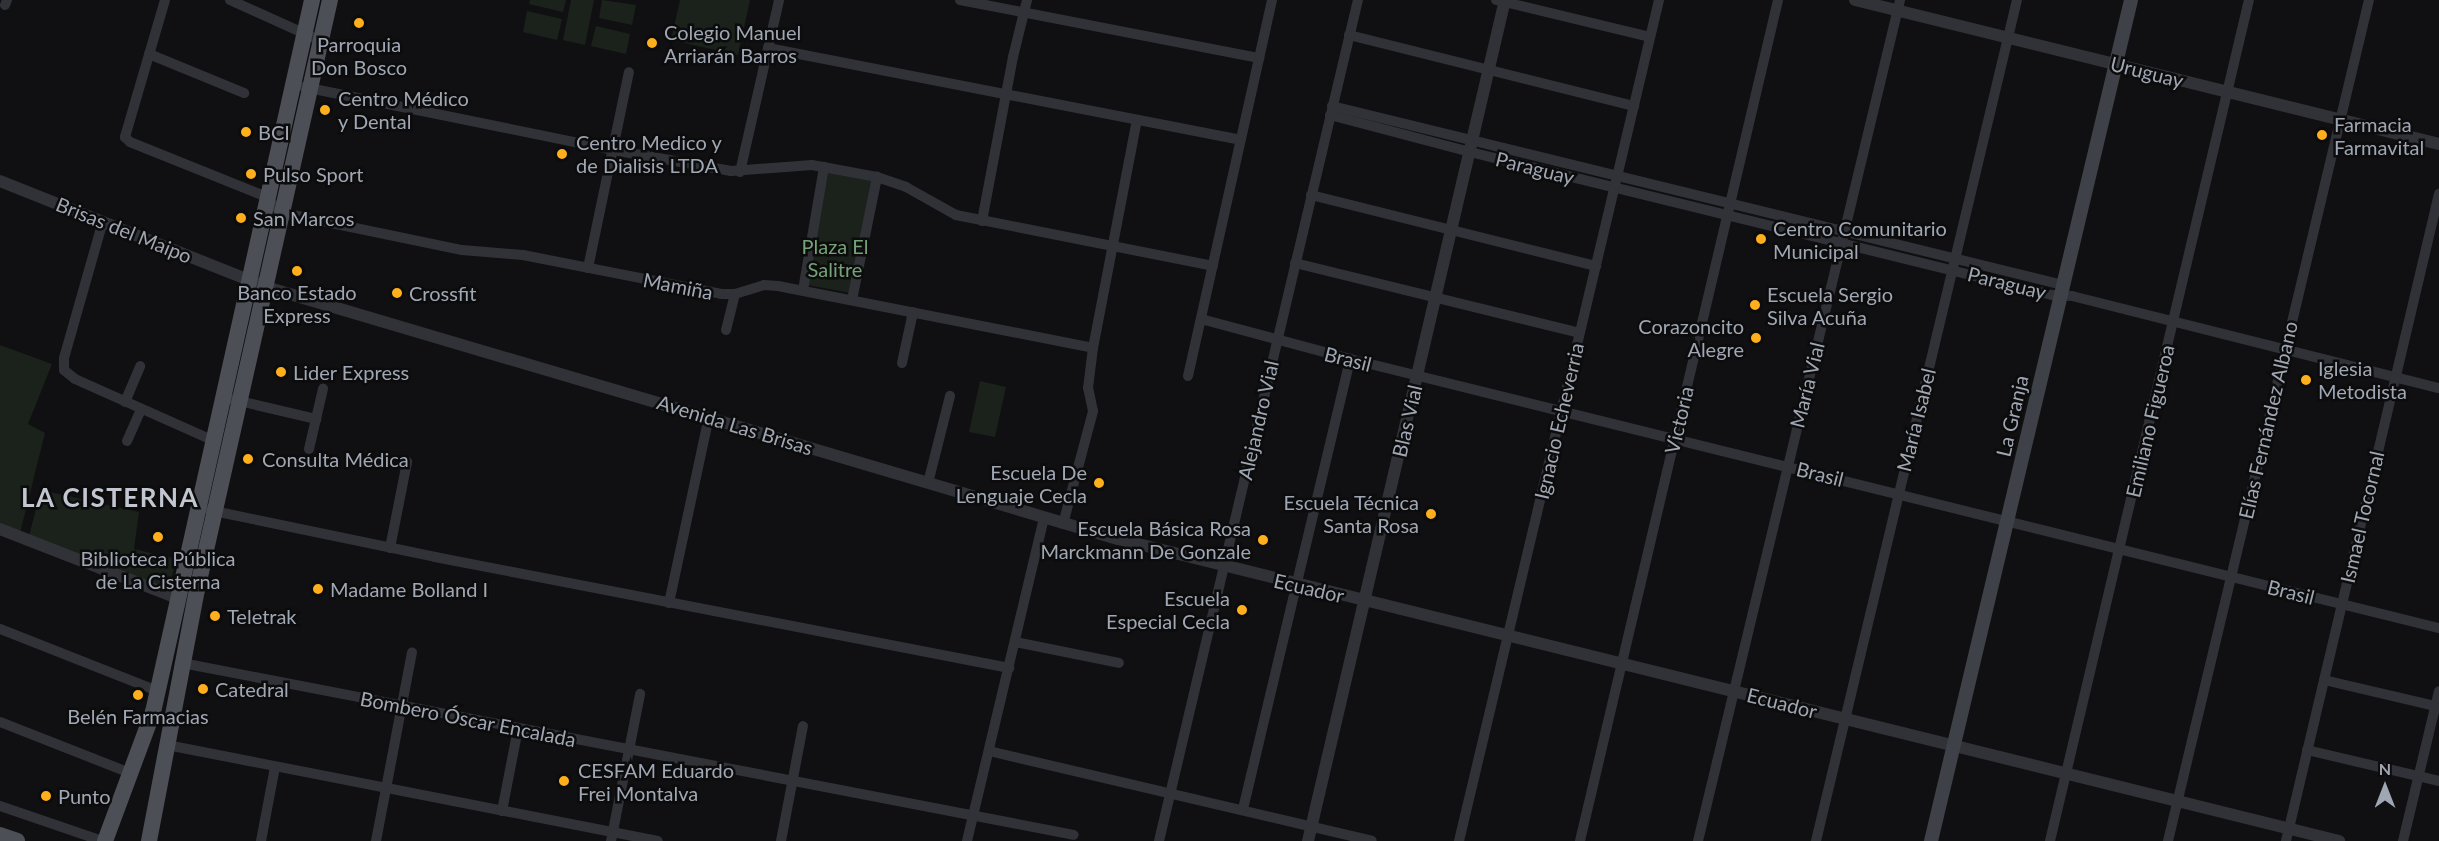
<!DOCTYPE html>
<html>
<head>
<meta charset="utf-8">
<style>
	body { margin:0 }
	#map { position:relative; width:2439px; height:841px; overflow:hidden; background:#101012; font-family:Lato,sans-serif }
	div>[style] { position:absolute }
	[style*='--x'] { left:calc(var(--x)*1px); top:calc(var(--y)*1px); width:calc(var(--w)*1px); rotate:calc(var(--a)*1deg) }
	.green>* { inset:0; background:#1a221b }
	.minor>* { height:10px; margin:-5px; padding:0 5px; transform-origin:5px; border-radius:5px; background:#313238 }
	.tertiary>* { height:12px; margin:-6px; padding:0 6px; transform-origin:6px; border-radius:6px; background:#313238 }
	.secondary>* { height:14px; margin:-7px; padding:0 7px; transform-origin:7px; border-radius:7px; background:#3f4148 }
	.primary>* { height:16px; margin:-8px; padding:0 8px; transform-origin:8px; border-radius:8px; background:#4d4f57 }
	.dots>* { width:16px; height:16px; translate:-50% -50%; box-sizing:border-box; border:3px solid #0c0c0d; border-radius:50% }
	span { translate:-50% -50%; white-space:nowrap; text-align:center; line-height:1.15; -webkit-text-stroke:5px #0c0c0d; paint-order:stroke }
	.poi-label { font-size:20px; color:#a0a7b4 }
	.left { translate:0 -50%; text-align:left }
	.right { translate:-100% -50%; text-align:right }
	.street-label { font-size:20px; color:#a0a7b4 }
	.park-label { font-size:20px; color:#75a277 }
	.district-label { font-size:26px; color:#c2c6d0; font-weight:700; letter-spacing:1.5px }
	.north { position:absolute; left:2355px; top:757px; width:60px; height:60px; -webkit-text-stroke:4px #0c0c0d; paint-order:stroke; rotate:0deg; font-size:16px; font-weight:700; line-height:24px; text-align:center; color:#a0a7b4 }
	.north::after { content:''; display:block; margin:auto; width:21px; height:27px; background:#a0a7b4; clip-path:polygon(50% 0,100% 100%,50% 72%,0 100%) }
</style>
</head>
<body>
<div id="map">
	<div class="green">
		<div style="clip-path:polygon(530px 0,566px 0,563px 12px,529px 4px)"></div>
		<div style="clip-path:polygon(571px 0,594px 0,585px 45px,563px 40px)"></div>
		<div style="clip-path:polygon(602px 0,636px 5px,632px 25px,599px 18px)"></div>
		<div style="clip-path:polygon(680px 0,750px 0,738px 55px,671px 40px)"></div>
		<div style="clip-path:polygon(527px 11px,562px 19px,557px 40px,523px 32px)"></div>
		<div style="clip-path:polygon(596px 26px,630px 34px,626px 54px,591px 46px)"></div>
		<div style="clip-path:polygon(828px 173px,872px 181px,851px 293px,807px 285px)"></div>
		<div style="clip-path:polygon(0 345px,52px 364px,28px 424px,45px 433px,20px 533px,0 525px)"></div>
		<div style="clip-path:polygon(980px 381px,1006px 387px,995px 437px,969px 432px)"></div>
		<div style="clip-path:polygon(41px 490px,139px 512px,134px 549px,176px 559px,169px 589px,29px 536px)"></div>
	</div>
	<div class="minor">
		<div style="--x:165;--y:0;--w:143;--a:106.3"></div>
		<div style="--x:125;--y:137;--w:7;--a:45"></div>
		<div style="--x:130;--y:142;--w:142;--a:21.9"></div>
		<div style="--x:262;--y:195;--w:28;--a:41"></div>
		<div style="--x:283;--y:213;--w:183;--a:11.7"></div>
		<div style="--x:462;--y:250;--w:61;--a:4.7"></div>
		<div style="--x:523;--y:255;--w:202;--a:11.1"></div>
		<div style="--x:721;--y:294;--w:14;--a:0"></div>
		<div style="--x:735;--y:294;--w:30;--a:-17"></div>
		<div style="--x:764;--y:285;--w:14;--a:4"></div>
		<div style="--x:778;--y:286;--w:321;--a:11.1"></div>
		<div style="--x:230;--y:0;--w:100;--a:24.3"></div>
		<div style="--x:960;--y:0;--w:305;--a:11"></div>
		<div style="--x:1496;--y:0;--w:158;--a:13.5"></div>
		<div style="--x:5;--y:5;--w:5;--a:-68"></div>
		<div style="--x:1349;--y:35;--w:294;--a:14"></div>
		<div style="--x:768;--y:48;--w:481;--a:11"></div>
		<div style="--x:149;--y:54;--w:103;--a:22.3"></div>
		<div style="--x:304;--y:87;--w:315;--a:11.5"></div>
		<div style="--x:613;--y:150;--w:120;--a:10.1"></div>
		<div style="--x:731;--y:171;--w:81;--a:-4.2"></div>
		<div style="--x:812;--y:165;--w:66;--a:10.5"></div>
		<div style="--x:877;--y:177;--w:31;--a:19"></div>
		<div style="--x:906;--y:187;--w:57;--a:29.2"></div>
		<div style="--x:956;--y:215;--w:262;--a:11.2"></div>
		<div style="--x:1332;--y:106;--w:753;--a:13.76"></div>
		<div style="--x:1330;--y:115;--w:145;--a:14.8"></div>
		<div style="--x:1470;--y:152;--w:599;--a:13.8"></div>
		<div style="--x:2052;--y:295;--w:20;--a:3"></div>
		<div style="--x:2072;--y:296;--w:378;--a:14.1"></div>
		<div style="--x:740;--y:172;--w:176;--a:-77.2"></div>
		<div style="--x:1311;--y:195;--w:294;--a:14"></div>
		<div style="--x:103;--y:221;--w:142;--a:105.9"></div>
		<div style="--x:64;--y:358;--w:12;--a:90"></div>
		<div style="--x:64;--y:370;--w:14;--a:39"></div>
		<div style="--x:75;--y:379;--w:150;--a:24"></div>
		<div style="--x:982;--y:221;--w:167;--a:-79.3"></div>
		<div style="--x:1013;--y:57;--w:59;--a:-76.2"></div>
		<div style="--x:1295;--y:263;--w:293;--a:13.8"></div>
		<div style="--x:588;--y:268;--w:200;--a:-78.2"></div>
		<div style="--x:803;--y:290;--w:125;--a:-80.3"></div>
		<div style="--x:852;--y:300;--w:126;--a:-78.5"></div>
		<div style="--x:1201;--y:319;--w:154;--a:15"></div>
		<div style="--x:1350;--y:359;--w:1122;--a:13.88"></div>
		<div style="--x:726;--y:330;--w:37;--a:-76"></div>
		<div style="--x:902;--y:363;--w:52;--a:-77.8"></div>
		<div style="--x:1188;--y:376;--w:385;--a:-77.4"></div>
		<div style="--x:222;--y:397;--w:97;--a:13.2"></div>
		<div style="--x:125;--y:402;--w:39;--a:-67"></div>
		<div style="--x:127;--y:441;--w:35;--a:-66"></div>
		<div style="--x:309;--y:449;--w:62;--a:-76.9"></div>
		<div style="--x:928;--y:483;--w:90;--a:-75.8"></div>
		<div style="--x:209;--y:510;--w:231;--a:11.7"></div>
		<div style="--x:435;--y:557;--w:585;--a:10.94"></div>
		<div style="--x:1063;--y:524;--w:117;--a:-75.1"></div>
		<div style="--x:1093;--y:411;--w:24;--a:-102"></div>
		<div style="--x:1088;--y:388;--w:40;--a:-82.9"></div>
		<div style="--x:1093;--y:348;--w:232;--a:-79.1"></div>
		<div style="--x:390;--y:548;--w:88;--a:-78.8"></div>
		<div style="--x:669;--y:603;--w:190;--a:-77.9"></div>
		<div style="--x:0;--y:629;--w:169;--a:21.5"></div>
		<div style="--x:1015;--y:642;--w:106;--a:11.4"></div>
		<div style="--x:182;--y:663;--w:908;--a:10.91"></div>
		<div style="--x:2324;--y:680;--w:118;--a:13.2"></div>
		<div style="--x:0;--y:722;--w:140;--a:21.4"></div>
		<div style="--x:167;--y:745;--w:500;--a:11.06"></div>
		<div style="--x:2307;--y:750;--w:136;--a:13.2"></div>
		<div style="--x:989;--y:751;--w:393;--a:13.2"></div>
		<div style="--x:0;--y:806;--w:102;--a:18.8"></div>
		<div style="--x:1243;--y:809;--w:463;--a:-76.6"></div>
		<div style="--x:502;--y:811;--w:84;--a:-79"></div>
		<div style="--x:261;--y:841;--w:75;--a:-79.3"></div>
		<div style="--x:376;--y:841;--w:192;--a:-79.2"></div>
		<div style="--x:611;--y:841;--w:150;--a:-78.8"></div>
		<div style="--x:781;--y:841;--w:117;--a:-79.2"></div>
		<div style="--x:967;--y:841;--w:332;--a:-76.6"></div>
		<div style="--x:1159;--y:841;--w:864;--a:-76.69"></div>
		<div style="--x:1459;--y:841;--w:864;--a:-76.62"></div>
		<div style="--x:1580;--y:841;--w:864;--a:-76.75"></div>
		<div style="--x:1698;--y:841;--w:865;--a:-76.49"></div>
		<div style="--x:1816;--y:841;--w:865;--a:-76.56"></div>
		<div style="--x:2050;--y:841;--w:864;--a:-76.69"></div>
		<div style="--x:2168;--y:841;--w:865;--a:-76.56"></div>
		<div style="--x:2286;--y:841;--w:665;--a:-76.7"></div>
		<div style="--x:2403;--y:841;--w:154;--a:-76.5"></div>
	</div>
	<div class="tertiary">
		<div style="--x:1855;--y:0;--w:601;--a:13.85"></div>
		<div style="--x:0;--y:181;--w:286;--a:21.7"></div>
		<div style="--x:266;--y:287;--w:888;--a:16.48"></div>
		<div style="--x:1118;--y:539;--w:1258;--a:13.89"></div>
		<div style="--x:0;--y:529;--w:190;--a:21.3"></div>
		<div style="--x:1308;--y:841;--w:864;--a:-76.82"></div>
	</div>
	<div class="secondary">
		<div style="--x:1931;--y:841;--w:864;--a:-76.62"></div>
	</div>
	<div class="primary">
		<div style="--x:0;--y:835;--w:18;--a:19"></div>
		<div style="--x:105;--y:841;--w:138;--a:-69.6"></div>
		<div style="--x:153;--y:712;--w:730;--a:-77.41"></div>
		<div style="--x:149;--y:841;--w:256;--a:-79.2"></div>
		<div style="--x:197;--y:590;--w:605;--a:-77.3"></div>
	</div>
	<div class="dots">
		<div style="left:359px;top:23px;background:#ffae1c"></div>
		<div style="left:652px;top:43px;background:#ffae1c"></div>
		<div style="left:325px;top:110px;background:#ffae1c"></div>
		<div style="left:246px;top:132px;background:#ffae1c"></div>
		<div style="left:2322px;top:135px;background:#ffae1c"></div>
		<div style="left:562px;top:154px;background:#ffae1c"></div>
		<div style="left:251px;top:174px;background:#ffae1c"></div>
		<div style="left:241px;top:218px;background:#ffae1c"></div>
		<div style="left:1761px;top:239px;background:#ffae1c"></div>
		<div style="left:297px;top:271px;background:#ffae1c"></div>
		<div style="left:397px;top:293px;background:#ffae1c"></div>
		<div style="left:1755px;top:305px;background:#ffae1c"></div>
		<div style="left:1756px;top:338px;background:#ffae1c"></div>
		<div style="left:281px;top:372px;background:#ffae1c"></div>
		<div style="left:2306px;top:380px;background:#ffae1c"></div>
		<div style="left:248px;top:459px;background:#ffae1c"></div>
		<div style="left:1099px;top:483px;background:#ffae1c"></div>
		<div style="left:1431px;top:514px;background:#ffae1c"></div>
		<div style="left:158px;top:537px;background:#ffae1c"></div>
		<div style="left:1263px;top:540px;background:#ffae1c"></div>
		<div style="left:318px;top:589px;background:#ffae1c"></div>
		<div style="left:1242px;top:610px;background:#ffae1c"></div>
		<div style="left:215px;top:616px;background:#ffae1c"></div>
		<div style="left:203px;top:689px;background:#ffae1c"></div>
		<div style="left:138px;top:695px;background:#ffae1c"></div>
		<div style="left:564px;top:781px;background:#ffae1c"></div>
		<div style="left:46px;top:796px;background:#ffae1c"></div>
	</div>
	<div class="poi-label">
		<span class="left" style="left:664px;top:44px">Colegio Manuel<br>Arriarán Barros</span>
		<span style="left:359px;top:56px">Parroquia<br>Don Bosco</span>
		<span class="left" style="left:338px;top:110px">Centro Médico<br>y Dental</span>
		<span class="left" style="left:2334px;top:136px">Farmacia<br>Farmavital</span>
		<span class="left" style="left:258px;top:132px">BCI</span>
		<span class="left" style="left:576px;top:154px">Centro Medico y<br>de Dialisis LTDA</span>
		<span class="left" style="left:263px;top:174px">Pulso Sport</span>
		<span class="left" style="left:253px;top:218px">San Marcos</span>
		<span class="left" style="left:1773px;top:240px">Centro Comunitario<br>Municipal</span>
		<span style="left:297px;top:304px">Banco Estado<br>Express</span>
		<span class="left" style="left:409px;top:293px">Crossfit</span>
		<span class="left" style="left:1767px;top:306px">Escuela Sergio<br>Silva Acuña</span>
		<span class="right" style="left:1744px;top:338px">Corazoncito<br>Alegre</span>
		<span class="left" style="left:2318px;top:380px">Iglesia<br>Metodista</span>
		<span class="left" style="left:293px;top:372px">Lider Express</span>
		<span class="left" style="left:262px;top:459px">Consulta Médica</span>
		<span class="right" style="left:1087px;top:484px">Escuela De<br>Lenguaje Cecla</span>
		<span class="right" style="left:1419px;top:514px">Escuela Técnica<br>Santa Rosa</span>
		<span class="right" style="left:1251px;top:540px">Escuela Básica Rosa<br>Marckmann De Gonzale</span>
		<span style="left:158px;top:570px">Biblioteca Pública<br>de La Cisterna</span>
		<span class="left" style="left:330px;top:589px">Madame Bolland I</span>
		<span class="right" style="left:1230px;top:610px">Escuela<br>Especial Cecla</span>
		<span class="left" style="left:227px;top:616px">Teletrak</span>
		<span class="left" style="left:215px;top:689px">Catedral</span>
		<span style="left:138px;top:716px">Belén Farmacias</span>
		<span class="left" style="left:578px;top:782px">CESFAM Eduardo<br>Frei Montalva</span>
		<span class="left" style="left:58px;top:796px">Punto</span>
	</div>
	<div class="street-label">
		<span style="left:2147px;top:72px;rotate:14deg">Uruguay</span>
		<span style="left:1535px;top:168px;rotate:14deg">Paraguay</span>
		<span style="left:124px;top:230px;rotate:22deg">Brisas del Maipo</span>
		<span style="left:2007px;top:283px;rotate:14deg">Paraguay</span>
		<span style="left:678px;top:286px;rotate:11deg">Mamiña</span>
		<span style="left:1348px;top:359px;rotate:14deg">Brasil</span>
		<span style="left:1807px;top:385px;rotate:-76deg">María Vial</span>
		<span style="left:2012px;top:416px;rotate:-77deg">La Granja</span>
		<span style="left:1258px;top:420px;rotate:-77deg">Alejandro Vial</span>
		<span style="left:1679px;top:420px;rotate:-77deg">Victoria</span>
		<span style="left:1916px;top:420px;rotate:-76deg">María Isabel</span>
		<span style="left:2268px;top:420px;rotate:-77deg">Elías Fernández Albano</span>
		<span style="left:1407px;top:421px;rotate:-77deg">Blas Vial</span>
		<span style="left:1559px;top:421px;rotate:-77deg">Ignacio Echeverria</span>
		<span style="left:2150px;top:421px;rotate:-77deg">Emiliano Figueroa</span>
		<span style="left:735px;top:425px;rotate:17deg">Avenida Las Brisas</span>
		<span style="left:1820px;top:474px;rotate:14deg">Brasil</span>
		<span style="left:2362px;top:517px;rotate:-77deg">Ismael Tocornal</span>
		<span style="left:1309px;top:588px;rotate:13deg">Ecuador</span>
		<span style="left:2291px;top:592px;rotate:14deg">Brasil</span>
		<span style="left:1782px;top:703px;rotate:14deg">Ecuador</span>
		<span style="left:468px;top:719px;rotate:11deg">Bombero Óscar Encalada</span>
	</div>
	<div class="park-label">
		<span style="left:835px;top:258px">Plaza El<br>Salitre</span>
	</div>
	<div class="district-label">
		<span style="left:110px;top:498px">LA CISTERNA</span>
	</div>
	<div class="north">N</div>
</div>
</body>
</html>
